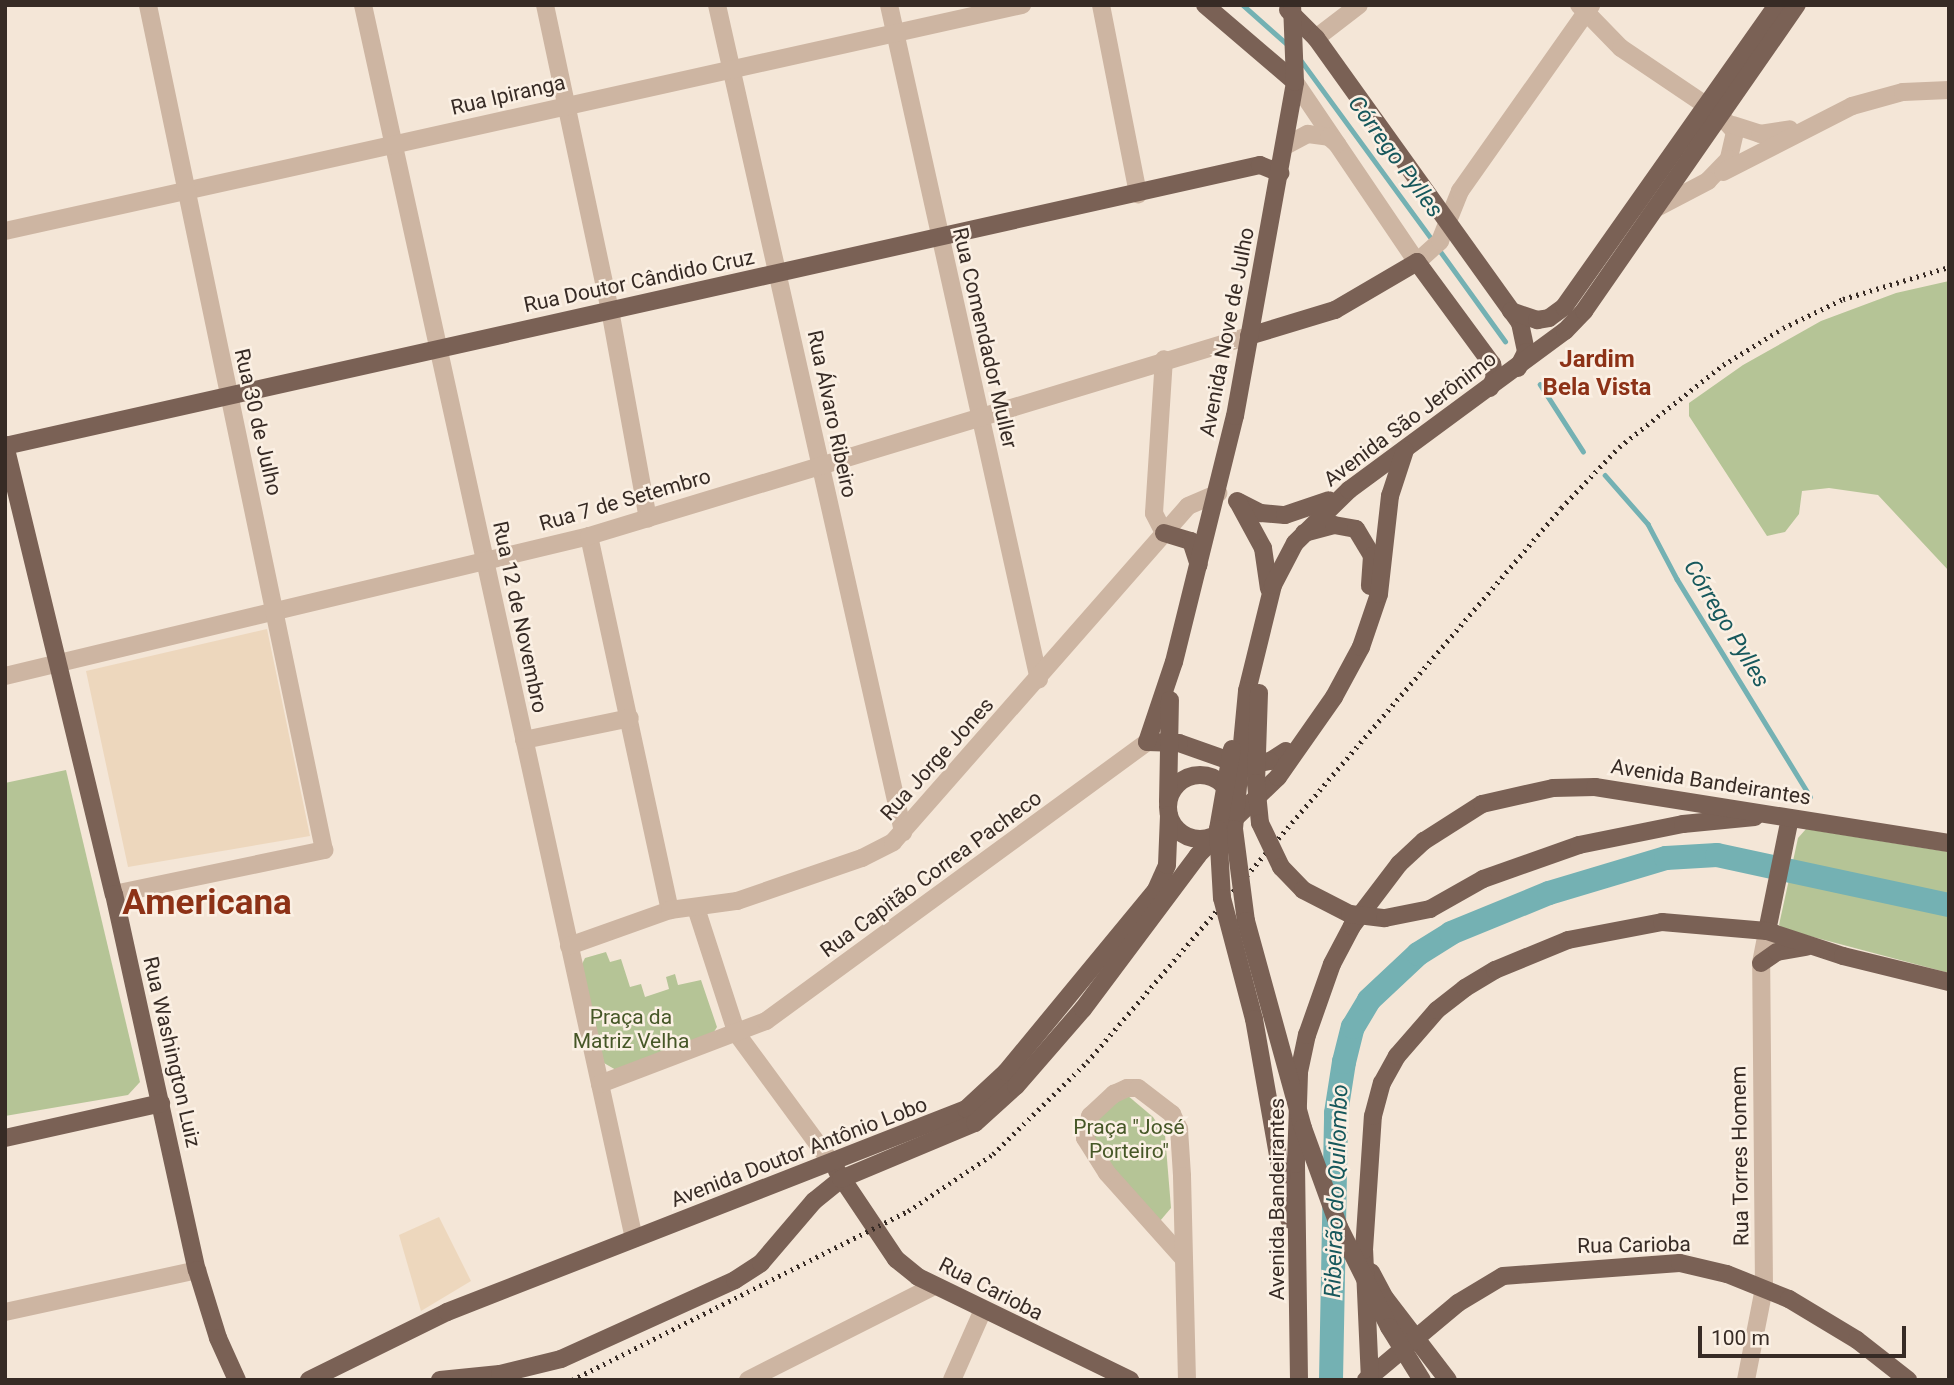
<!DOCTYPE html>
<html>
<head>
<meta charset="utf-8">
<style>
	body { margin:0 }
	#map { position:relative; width:1954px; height:1385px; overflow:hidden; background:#f4e6d7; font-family:Roboto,sans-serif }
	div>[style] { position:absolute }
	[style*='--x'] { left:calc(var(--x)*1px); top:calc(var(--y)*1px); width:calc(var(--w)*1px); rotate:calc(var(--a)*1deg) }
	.green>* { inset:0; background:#b5c496 }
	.plaza>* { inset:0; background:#edd7bd }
	.stream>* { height:4.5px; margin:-2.25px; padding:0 2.25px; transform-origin:2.25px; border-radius:2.25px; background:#74b1b3 }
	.river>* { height:24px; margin:-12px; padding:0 12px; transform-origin:12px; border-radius:12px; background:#74b1b3 }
	.minor>* { height:18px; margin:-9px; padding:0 9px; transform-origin:9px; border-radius:9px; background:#cdb5a2 }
	.major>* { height:18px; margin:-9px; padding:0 9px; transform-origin:9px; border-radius:9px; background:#7a6155 }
	.major>.ring { margin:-9px; padding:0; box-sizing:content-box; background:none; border:18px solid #7a6155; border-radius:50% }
	.rail>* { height:4.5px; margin-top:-2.25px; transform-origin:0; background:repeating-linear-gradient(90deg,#372b25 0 2px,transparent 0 7px) }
	.major-bridge>* { height:18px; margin:-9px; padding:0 9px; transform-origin:9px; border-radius:9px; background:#7a6155 }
	span { translate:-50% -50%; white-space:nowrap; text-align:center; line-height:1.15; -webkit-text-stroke:5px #fbf0e4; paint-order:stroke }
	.street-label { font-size:21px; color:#372b25 }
	.park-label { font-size:21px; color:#465727 }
	.water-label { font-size:23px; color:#17585c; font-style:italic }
	.quarter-label { font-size:24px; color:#8d3217; font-weight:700 }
	.town-label { font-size:35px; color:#8d3217; font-weight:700 }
	.frame { position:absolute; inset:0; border:7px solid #372b25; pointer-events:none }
	.scale { position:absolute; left:1698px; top:1326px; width:208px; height:32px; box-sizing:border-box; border:4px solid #372b25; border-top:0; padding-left:9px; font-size:21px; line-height:24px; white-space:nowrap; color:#372b25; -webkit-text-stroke:5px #fbf0e4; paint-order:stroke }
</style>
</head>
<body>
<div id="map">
	<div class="green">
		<div style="clip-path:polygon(1949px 281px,1949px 571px,1878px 495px,1829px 488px,1802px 491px,1799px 514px,1785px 532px,1767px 536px,1689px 416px,1689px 403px,1743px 365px,1821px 321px,1896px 293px)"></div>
		<div style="clip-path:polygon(66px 770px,140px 1082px,128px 1095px,5px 1116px,5px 783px)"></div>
		<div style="clip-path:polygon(1806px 829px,1949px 852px,1949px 973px,1783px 929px,1779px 925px,1798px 838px)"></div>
		<div style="clip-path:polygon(606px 952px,610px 962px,621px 959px,630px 987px,641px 984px,645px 997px,669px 989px,666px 977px,675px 974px,678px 985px,701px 980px,717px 1027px,712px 1035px,616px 1070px,604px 1063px,582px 964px,585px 958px)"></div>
		<div style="clip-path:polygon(1127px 1095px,1153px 1117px,1165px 1135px,1171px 1208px,1160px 1221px,1092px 1147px,1092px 1121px)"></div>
	</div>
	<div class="plaza">
		<div style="clip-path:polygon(267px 629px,310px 836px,128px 867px,86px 671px)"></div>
		<div style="clip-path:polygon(439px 1217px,471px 1281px,421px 1311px,399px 1235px)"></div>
	</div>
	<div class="stream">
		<div style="--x:1243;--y:5;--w:59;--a:41.6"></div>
		<div style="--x:1300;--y:59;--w:225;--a:53.8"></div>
		<div style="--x:1438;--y:248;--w:115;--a:54.2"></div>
		<div style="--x:1540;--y:384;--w:80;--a:57.3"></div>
		<div style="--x:1605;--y:475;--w:65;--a:48.7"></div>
		<div style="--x:1648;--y:524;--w:62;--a:62.2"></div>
		<div style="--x:1677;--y:579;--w:255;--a:58.5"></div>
	</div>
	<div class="river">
		<div style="--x:1331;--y:1380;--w:267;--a:-88.9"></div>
		<div style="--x:1336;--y:1113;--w:52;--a:-81.1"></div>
		<div style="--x:1344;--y:1062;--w:36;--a:-76"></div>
		<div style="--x:1353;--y:1027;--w:31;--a:-59"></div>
		<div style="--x:1369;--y:1000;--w:67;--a:-43.2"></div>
		<div style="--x:1418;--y:954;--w:39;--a:-32"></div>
		<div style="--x:1451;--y:933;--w:106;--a:-22.2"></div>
		<div style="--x:1549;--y:893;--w:122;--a:-16.7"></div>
		<div style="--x:1666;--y:858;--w:51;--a:-3.4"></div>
		<div style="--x:1717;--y:855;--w:237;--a:12.2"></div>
	</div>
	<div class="minor">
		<div style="--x:363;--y:5;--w:1263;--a:77.61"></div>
		<div style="--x:545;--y:5;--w:312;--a:78"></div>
		<div style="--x:610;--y:310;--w:212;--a:79.7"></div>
		<div style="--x:717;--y:5;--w:848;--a:77.32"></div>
		<div style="--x:889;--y:5;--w:691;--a:77.47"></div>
		<div style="--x:1101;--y:5;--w:193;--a:78.9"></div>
		<div style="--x:1579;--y:5;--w:60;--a:45.7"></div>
		<div style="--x:1621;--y:48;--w:118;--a:34"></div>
		<div style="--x:1719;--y:114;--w:24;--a:48"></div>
		<div style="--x:1735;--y:132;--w:28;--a:103"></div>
		<div style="--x:1729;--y:159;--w:30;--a:134"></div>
		<div style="--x:1708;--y:181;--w:67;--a:152.3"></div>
		<div style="--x:1316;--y:38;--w:54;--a:-37.5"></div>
		<div style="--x:1295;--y:82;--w:217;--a:55.9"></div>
		<div style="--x:1417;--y:262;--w:31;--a:-42"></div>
		<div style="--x:1440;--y:241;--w:54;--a:-68.2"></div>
		<div style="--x:1460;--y:191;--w:228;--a:-54.8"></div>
		<div style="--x:1733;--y:125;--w:28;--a:18"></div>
		<div style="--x:1760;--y:134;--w:30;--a:-9"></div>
		<div style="--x:1285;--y:146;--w:26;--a:-28"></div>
		<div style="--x:1308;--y:134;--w:21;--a:8"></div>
		<div style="--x:1329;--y:137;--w:11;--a:41"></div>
		<div style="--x:1723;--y:172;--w:145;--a:-27.1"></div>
		<div style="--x:1852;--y:106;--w:53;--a:-15.4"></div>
		<div style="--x:1903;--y:92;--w:46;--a:-2.5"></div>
		<div style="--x:5;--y:231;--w:1042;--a:-12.53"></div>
		<div style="--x:1164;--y:533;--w:22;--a:-117"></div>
		<div style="--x:1154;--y:513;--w:154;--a:-86.3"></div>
		<div style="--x:589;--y:536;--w:383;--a:77.8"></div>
		<div style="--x:5;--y:676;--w:601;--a:-13.48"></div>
		<div style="--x:589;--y:536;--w:690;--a:-16.86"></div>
		<div style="--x:524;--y:740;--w:108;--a:-11.7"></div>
		<div style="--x:114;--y:894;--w:215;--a:-11.8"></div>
		<div style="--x:324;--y:850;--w:863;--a:-101.77"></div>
		<div style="--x:696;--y:908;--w:133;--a:72"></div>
		<div style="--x:737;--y:1034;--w:159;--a:53.7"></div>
		<div style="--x:569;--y:946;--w:107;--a:-19.6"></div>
		<div style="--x:670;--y:910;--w:68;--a:-7.7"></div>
		<div style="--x:737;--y:901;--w:132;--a:-19"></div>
		<div style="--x:862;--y:858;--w:35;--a:-27"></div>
		<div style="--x:893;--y:842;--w:447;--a:-48.7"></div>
		<div style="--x:1188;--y:506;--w:33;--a:-23"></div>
		<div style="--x:600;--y:1084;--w:178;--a:-20.8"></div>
		<div style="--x:766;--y:1021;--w:472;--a:-36.2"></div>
		<div style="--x:1183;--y:1258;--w:114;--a:-131.8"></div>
		<div style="--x:1107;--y:1173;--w:41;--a:-122.2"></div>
		<div style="--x:1085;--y:1138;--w:23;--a:-77"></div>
		<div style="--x:1090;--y:1116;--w:33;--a:-43"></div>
		<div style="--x:1114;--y:1094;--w:14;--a:-25"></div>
		<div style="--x:1127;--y:1088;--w:11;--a:0"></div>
		<div style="--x:1138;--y:1088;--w:43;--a:37.4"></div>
		<div style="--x:1172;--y:1114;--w:17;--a:65"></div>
		<div style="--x:1179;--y:1129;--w:47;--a:86.3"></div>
		<div style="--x:1182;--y:1176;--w:204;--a:88.6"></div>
		<div style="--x:5;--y:1312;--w:197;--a:-12.3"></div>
		<div style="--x:748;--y:1380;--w:206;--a:-26.8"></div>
		<div style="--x:952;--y:1380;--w:74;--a:-66.2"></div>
		<div style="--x:1746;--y:1380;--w:94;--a:-78.9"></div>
		<div style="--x:1764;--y:1288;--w:325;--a:-90.5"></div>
		<div style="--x:1761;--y:963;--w:33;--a:-79"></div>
	</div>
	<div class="major">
		<div style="--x:1205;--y:5;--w:118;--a:40.5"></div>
		<div style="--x:1288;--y:10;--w:40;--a:45"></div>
		<div style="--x:1316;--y:38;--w:350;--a:54.4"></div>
		<div style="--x:1520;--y:323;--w:30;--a:78"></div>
		<div style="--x:1526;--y:352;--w:18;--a:117"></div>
		<div style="--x:1511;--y:311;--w:28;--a:19"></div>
		<div style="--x:1537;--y:320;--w:12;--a:-9"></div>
		<div style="--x:1549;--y:318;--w:19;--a:-36"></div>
		<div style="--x:1564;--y:307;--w:370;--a:-54.8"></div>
		<div style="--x:1249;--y:336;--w:90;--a:-16.8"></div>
		<div style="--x:1335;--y:310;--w:95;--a:-30.3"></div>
		<div style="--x:1417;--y:262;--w:127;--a:53.7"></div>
		<div style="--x:1492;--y:364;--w:13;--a:77"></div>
		<div style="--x:1495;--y:377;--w:12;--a:114"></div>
		<div style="--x:5;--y:445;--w:462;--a:76.4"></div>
		<div style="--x:114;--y:894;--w:385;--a:77.6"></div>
		<div style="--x:197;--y:1270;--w:71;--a:72.8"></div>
		<div style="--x:218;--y:1338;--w:46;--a:65.7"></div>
		<div style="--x:5;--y:446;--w:1286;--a:-12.62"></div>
		<div style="--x:1260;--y:165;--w:22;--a:22"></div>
		<div style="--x:1237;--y:501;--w:27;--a:27"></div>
		<div style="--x:1261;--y:513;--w:24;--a:5"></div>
		<div style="--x:1285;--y:515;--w:46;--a:-18.8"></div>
		<div style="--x:1238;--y:502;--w:52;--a:61.5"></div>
		<div style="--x:1263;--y:548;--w:41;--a:81.7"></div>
		<div style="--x:1164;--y:533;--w:28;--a:17"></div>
		<div style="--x:1191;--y:541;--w:25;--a:72"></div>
		<div style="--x:1304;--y:533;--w:31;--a:-15"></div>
		<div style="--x:1334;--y:525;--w:22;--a:10"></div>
		<div style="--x:1356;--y:529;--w:31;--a:59"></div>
		<div style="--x:1372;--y:556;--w:30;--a:94"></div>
		<div style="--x:1247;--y:691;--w:109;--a:-76.2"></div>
		<div style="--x:1273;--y:585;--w:47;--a:-62.4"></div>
		<div style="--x:1295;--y:543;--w:76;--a:-44.5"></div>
		<div style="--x:1349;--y:490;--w:268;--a:-36.4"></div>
		<div style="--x:1565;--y:331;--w:28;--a:-46"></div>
		<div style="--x:1584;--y:311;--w:373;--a:-55.2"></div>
		<div style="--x:1286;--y:751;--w:19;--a:148"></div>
		<div style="--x:1270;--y:761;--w:26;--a:169"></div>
		<div style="--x:1244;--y:766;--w:69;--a:-160.5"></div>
		<div style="--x:1179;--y:743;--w:32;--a:-178"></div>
		<div style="--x:1147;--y:742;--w:84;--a:-71.4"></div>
		<div style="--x:1174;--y:662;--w:253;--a:-76.1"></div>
		<div style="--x:1235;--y:416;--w:339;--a:-79.8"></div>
		<div style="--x:1295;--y:82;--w:77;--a:-92.2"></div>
		<div class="ring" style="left:1168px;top:775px;width:46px;height:46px"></div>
		<div style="--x:1168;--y:802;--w:102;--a:-88.9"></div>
		<div style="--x:1228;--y:825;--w:69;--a:-43.8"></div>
		<div style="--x:1278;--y:777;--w:98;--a:-55"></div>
		<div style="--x:1334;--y:697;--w:57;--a:-61.6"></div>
		<div style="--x:1361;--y:647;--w:56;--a:-71.2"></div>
		<div style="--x:1379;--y:594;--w:99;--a:-83.6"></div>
		<div style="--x:1390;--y:496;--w:48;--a:-71.9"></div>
		<div style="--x:1483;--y:879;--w:102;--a:-19.5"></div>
		<div style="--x:1579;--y:845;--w:106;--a:-11.4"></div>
		<div style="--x:1683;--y:824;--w:72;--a:-5.6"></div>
		<div style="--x:1767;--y:931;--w:115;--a:-78.5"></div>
		<div style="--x:1761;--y:963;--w:19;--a:-35"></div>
		<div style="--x:1777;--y:952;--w:29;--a:-10"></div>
		<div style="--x:5;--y:1138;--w:160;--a:-12.6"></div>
		<div style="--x:837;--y:1171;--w:106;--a:56.2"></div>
		<div style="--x:896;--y:1259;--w:28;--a:39"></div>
		<div style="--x:918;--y:1277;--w:236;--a:25.9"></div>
		<div style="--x:1282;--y:1177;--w:43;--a:80.5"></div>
		<div style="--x:1371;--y:1272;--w:30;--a:62"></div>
		<div style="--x:1385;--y:1298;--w:103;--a:52.5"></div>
		<div style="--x:309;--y:1380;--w:154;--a:-26.2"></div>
		<div style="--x:447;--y:1312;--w:557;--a:-21.36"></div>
		<div style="--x:966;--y:1109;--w:54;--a:-42.8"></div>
		<div style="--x:1006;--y:1072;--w:236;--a:-50.5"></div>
		<div style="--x:1156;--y:890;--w:27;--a:-66"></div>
		<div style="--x:1167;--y:865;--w:50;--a:-87.7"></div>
		<div style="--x:440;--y:1380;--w:60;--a:-5.7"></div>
		<div style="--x:500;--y:1374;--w:63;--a:-13.8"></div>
		<div style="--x:561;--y:1359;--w:191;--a:-24.4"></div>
		<div style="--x:735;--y:1280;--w:31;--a:-33"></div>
		<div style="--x:761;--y:1263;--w:82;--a:-49.5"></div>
		<div style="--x:814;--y:1201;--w:35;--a:-39"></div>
		<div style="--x:841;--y:1179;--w:145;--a:-22.7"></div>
		<div style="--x:975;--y:1123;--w:55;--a:-42.1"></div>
		<div style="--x:1016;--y:1086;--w:102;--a:-49"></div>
		<div style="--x:1083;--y:1009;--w:192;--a:-53.2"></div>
		<div style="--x:1198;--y:855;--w:33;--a:-45"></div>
		<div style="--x:1299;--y:1380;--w:216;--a:-90.8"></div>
		<div style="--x:1296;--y:1164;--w:92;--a:-88.1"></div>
		<div style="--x:1299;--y:1072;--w:38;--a:-78"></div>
		<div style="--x:1307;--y:1035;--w:75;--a:-70.6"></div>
		<div style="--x:1332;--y:964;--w:43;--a:-62.2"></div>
		<div style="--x:1352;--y:926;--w:78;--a:-52.8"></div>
		<div style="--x:1399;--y:864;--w:34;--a:-43"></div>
		<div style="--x:1424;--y:841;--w:69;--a:-32.5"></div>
		<div style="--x:1482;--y:804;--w:73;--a:-12.7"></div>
		<div style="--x:1553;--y:788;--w:42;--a:-1.4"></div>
		<div style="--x:1595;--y:787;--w:358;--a:9"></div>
		<div style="--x:1366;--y:1380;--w:120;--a:-39.9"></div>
		<div style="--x:1458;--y:1303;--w:52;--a:-31"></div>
		<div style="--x:1503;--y:1276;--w:177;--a:-4.2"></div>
		<div style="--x:1680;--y:1263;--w:48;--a:13.2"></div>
		<div style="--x:1727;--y:1274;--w:67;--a:22"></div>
		<div style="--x:1789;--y:1299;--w:79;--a:31.1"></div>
		<div style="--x:1857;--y:1340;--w:65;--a:38.1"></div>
		<div style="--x:1370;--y:1380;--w:130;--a:-92.6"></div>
		<div style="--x:1364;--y:1250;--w:134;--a:-86.2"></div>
		<div style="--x:1373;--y:1116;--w:34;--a:-75"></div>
		<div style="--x:1382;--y:1083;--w:31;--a:-61"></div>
		<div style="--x:1397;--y:1056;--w:61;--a:-49"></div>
		<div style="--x:1437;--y:1010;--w:36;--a:-38"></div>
		<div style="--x:1465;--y:988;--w:35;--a:-31"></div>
		<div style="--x:1495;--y:970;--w:79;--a:-22.3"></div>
		<div style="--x:1568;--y:940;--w:96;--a:-10.8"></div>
		<div style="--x:1662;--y:922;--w:105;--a:4.9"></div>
		<div style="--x:1767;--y:931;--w:80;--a:18.2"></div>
		<div style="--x:1843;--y:956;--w:109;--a:13.8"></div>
	</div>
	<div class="rail">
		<div style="--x:572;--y:1380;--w:376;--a:-26.7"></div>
		<div style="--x:908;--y:1211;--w:102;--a:-33.8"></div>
		<div style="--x:993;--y:1154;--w:132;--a:-44.4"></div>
		<div style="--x:1087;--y:1062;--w:729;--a:-49.45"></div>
		<div style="--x:1561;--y:508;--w:84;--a:-46.4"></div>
		<div style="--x:1619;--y:447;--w:132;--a:-38.3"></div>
		<div style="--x:1723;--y:365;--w:70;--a:-31.7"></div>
		<div style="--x:1783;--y:328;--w:67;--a:-25.8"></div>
		<div style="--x:1843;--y:299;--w:111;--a:-16.8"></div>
	</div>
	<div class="major-bridge">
		<div style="--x:1247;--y:691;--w:139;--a:95.4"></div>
		<div style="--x:1234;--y:829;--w:93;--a:82.6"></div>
		<div style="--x:1246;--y:921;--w:215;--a:74.6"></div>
		<div style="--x:1303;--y:1128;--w:105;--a:70"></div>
		<div style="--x:1339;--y:1227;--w:112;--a:63.4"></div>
		<div style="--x:1389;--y:1327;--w:62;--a:58.1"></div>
		<div style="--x:1259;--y:693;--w:90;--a:91.9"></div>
		<div style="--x:1256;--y:783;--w:40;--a:84.3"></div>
		<div style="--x:1260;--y:823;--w:49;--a:64.5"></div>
		<div style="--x:1281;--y:867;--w:32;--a:46"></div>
		<div style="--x:1303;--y:890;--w:53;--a:27.1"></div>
		<div style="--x:1350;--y:914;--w:35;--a:7"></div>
		<div style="--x:1385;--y:918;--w:46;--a:-11.3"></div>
		<div style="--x:1430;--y:909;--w:61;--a:-29.5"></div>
		<div style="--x:1232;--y:749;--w:81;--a:99.9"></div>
		<div style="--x:1218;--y:829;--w:69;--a:86.7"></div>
		<div style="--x:1222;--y:898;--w:125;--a:75.2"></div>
		<div style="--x:1254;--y:1019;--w:160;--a:80"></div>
	</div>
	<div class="street-label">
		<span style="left:508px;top:95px;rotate:-13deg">Rua Ipiranga</span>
		<span style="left:639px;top:281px;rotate:-12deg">Rua Doutor Cândido Cruz</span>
		<span style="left:1227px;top:332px;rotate:-79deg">Avenida Nove de Julho</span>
		<span style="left:985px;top:338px;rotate:77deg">Rua Comendador Muller</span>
		<span style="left:832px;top:414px;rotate:78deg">Rua Álvaro Ribeiro</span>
		<span style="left:1410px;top:419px;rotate:-37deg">Avenida São Jerônimo</span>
		<span style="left:258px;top:422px;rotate:77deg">Rua 30 de Julho</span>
		<span style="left:625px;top:500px;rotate:-16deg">Rua 7 de Setembro</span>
		<span style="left:520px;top:617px;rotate:78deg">Rua 12 de Novembro</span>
		<span style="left:937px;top:759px;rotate:-48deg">Rua Jorge Jones</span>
		<span style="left:1711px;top:782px;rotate:9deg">Avenida Bandeirantes</span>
		<span style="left:931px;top:874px;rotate:-36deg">Rua Capitão Correa Pacheco</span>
		<span style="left:172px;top:1052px;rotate:77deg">Rua Washington Luiz</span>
		<span style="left:799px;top:1152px;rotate:-21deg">Avenida Doutor Antônio Lobo</span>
		<span style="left:1740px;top:1156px;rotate:-91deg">Rua Torres Homem</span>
		<span style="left:1277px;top:1199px;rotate:-90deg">Avenida Bandeirantes</span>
		<span style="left:1634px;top:1245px;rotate:-1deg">Rua Carioba</span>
		<span style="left:991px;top:1289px;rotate:27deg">Rua Carioba</span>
	</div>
	<div class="park-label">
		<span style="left:631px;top:1029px">Praça da<br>Matriz Velha</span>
		<span style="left:1129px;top:1139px">Praça "José<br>Porteiro"</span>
	</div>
	<div class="water-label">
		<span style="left:1395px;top:157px;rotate:54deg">Córrego Pylles</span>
		<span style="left:1726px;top:624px;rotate:59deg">Córrego Pylles</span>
		<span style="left:1337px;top:1191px;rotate:-88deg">Ribeirão do Quilombo</span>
	</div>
	<div class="quarter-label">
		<span style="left:1597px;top:374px">Jardim<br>Bela Vista</span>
	</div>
	<div class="town-label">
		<span style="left:207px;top:903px">Americana</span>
	</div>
	<div class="frame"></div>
	<div class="scale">100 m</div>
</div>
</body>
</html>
